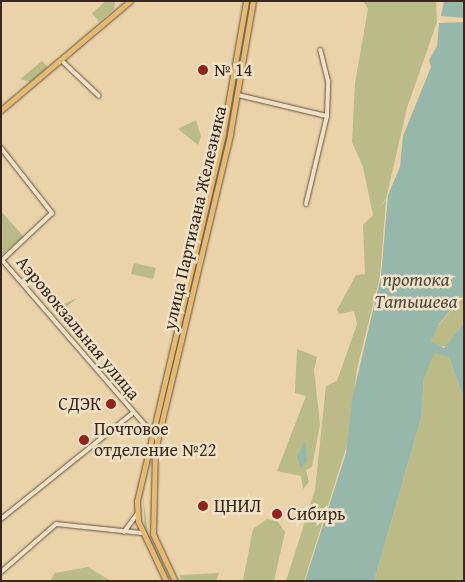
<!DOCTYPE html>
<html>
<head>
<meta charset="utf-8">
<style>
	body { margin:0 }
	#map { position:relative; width:465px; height:582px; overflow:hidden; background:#ead3a9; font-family:"Gentium Book Plus",serif }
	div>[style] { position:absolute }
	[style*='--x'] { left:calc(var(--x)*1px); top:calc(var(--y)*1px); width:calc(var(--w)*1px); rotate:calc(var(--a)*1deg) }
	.green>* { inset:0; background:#babb86 }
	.water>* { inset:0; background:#98b7ab }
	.roads { filter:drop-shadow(0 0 1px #65513f) drop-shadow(0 0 1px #65513f) }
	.minor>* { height:4px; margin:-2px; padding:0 2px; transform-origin:2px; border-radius:2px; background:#f1e2c7 }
	.major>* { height:5px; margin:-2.5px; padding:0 2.5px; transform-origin:2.5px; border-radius:2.5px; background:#e5ba74 }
	.dots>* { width:14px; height:14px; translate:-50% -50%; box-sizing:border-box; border:2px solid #f1e2c7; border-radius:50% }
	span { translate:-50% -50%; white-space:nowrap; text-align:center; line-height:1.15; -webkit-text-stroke:5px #f1e2c7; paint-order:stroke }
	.poi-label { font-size:18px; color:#39261c }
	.left { translate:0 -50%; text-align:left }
	.right { translate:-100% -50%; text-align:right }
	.street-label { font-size:18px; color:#39261c }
	.water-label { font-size:19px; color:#514a40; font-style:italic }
	.frame { position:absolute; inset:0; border:2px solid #39261c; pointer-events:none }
</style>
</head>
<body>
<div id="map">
	<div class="green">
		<div style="clip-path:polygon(106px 1px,115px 1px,114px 9px,99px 22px,92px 13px)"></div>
		<div style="clip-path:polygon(363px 1px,436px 1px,437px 22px,407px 108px,386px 199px,376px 211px,386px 200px,380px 276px,357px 369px,348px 442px,304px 581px,286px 581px,315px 490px,326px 386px,337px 381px,357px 324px,354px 311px,339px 314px,337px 310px,356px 275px,365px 274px,363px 225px,373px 215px,363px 167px,352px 142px,355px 83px,368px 9px)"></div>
		<div style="clip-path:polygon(42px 61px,48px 67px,30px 82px,20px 79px)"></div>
		<div style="clip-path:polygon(196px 120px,201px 136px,198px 145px,178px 129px)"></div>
		<div style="clip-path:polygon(1px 211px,24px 237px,1px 255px)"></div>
		<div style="clip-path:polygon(134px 263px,156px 268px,153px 279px,131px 274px)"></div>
		<div style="clip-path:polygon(38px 277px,61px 305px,77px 298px,58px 314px,29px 279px)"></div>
		<div style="clip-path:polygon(464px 294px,464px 323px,446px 346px,438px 347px,431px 341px,434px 331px)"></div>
		<div style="clip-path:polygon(297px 349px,317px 357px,314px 370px,320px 424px,312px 467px,306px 470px,309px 482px,303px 489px,301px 476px,277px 471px,306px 396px,295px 393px)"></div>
		<div style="clip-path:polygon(436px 352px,449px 357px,464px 399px,464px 581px,374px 581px,421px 418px,424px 378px,430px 356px)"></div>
		<div style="clip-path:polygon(143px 495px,148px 534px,171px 581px,145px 532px)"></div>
		<div style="clip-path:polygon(267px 519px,278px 522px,285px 532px,274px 581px,243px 581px,253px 529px)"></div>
		<div style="clip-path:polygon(88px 567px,111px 581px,50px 581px,55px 573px)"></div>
		<div style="clip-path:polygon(219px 573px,216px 581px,182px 581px,179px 575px)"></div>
	</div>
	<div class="water">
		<div style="clip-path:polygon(444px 1px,464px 1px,464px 18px,441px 16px)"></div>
		<div style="clip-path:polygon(464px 22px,464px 294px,439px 324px,431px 341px,444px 348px,464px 323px,464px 399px,449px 357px,434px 353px,424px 378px,421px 418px,374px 581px,305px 581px,346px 453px,353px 395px,381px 276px,388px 195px,400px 167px,403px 136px,431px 67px,429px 60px,437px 46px,439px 23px)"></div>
		<div style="clip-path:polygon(305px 441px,307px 461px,301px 468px,297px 457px)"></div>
	</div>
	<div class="roads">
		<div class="minor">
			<div style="--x:61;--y:60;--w:52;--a:43.5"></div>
			<div style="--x:238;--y:95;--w:91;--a:13.3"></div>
			<div style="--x:1;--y:148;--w:83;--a:51.9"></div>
			<div style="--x:52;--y:213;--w:70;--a:136.7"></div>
			<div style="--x:306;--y:204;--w:90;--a:-76.6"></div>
			<div style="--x:327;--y:116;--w:35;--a:-88"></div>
			<div style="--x:328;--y:81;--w:32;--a:-104"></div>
			<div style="--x:2;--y:260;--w:237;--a:49.1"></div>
			<div style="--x:1;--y:519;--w:169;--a:-38.8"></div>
			<div style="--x:124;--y:532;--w:22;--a:-54"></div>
			<div style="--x:1;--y:572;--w:73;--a:-41.1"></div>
			<div style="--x:56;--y:524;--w:86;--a:6"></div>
		</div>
		<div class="major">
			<div style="--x:1;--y:110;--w:169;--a:-40.2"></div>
			<div style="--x:166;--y:581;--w:66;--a:-115"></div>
			<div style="--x:138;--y:521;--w:20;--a:-93"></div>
			<div style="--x:137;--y:501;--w:378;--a:-76.8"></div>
			<div style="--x:223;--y:133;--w:134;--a:-80.1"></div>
			<div style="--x:175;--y:581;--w:52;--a:-115.1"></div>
			<div style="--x:153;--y:534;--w:84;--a:-88.6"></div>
			<div style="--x:155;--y:450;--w:325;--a:-76.6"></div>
			<div style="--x:230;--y:134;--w:135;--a:-80.2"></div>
		</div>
	</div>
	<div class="dots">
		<div style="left:203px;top:70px;background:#8f2418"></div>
		<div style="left:111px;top:404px;background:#8f2418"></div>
		<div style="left:84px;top:440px;background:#8f2418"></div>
		<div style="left:203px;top:506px;background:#8f2418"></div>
		<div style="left:277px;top:514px;background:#8f2418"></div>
	</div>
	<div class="poi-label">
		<span class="left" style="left:214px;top:70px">№ 14</span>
		<span class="right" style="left:101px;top:404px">СДЭК</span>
		<span class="left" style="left:94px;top:440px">Почтовое<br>отделение №22</span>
		<span class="left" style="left:214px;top:506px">ЦНИЛ</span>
		<span class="left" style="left:287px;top:514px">Сибирь</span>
	</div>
	<div class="street-label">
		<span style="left:195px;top:218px;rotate:-77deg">улица Партизана Железняка</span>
		<span style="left:78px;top:328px;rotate:50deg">Аэровокзальная улица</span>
	</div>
	<div class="water-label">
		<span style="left:416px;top:291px">протока<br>Татышева</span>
	</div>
	<div class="frame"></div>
</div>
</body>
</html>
